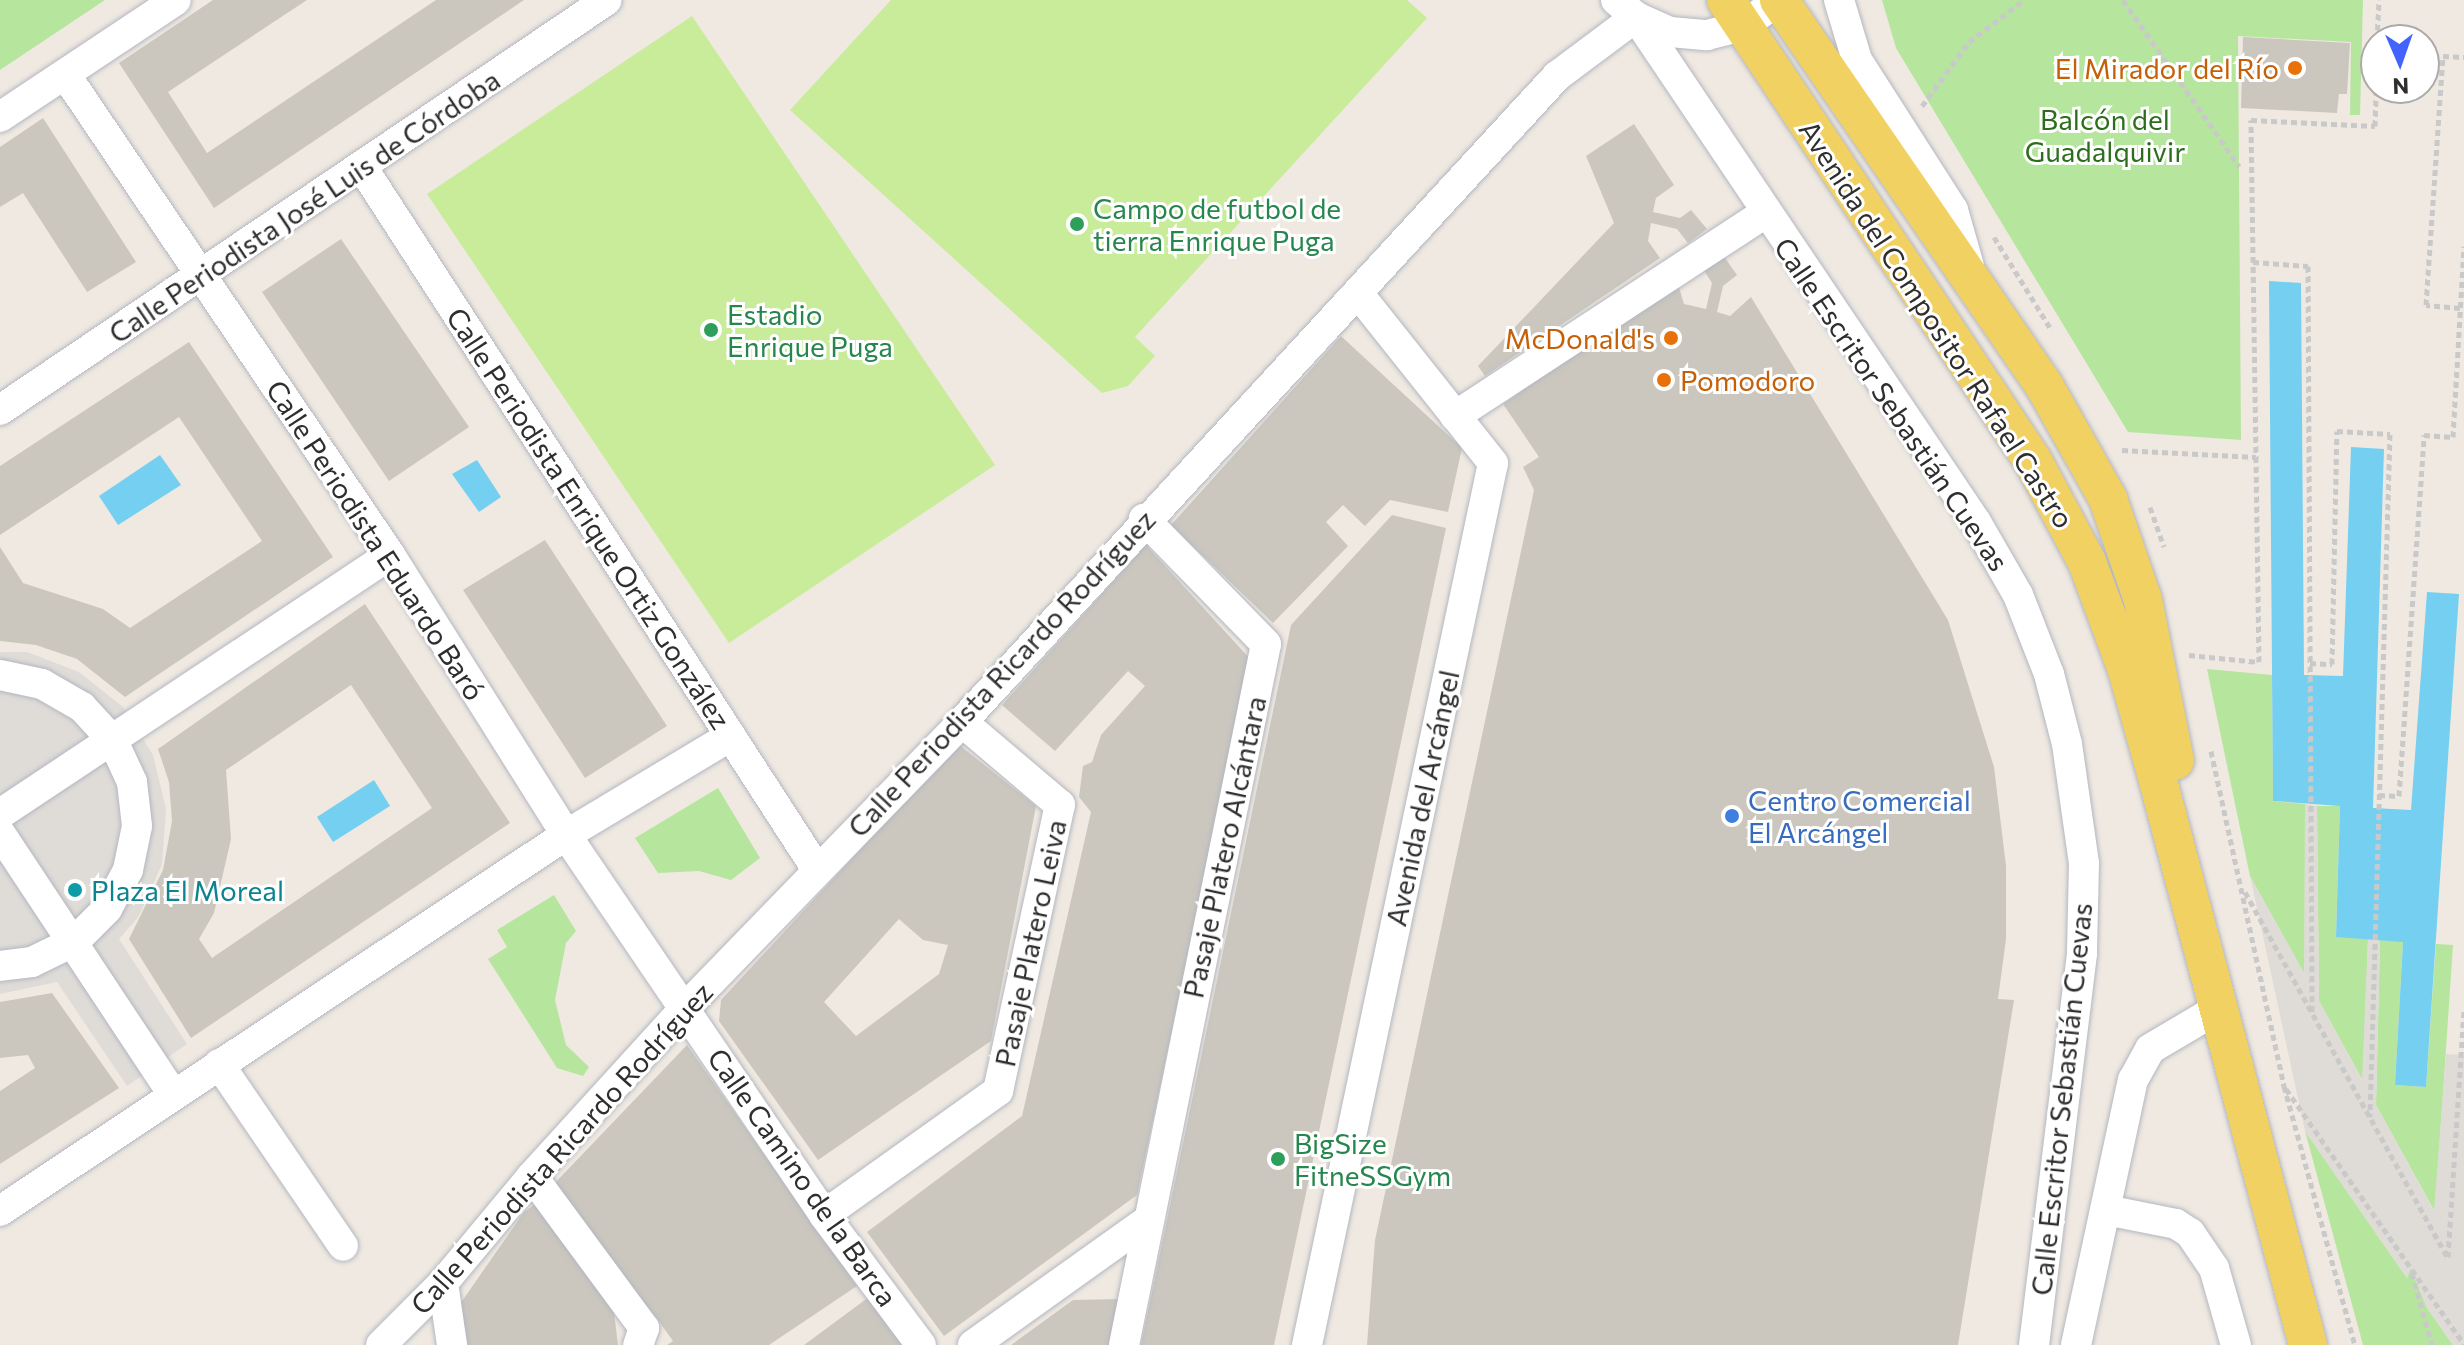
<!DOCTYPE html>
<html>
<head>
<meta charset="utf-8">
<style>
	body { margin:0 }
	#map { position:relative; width:2464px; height:1345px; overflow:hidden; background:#efe9e1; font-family:Commissioner,sans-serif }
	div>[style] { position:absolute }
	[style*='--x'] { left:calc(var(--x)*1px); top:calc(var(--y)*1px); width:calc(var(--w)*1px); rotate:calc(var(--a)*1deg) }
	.green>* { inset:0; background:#b6e59e }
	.pitch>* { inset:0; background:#c9ec9a }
	.plaza>* { inset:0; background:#dfdcd8 }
	.water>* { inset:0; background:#75cff0 }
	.building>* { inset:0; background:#cbc7bf }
	.path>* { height:5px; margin-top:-2.5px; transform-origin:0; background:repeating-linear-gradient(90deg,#c9c9c9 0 6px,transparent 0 10px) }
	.roads { filter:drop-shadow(0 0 2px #b4b7c1) drop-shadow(0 0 2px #b4b7c1) }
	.minor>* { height:30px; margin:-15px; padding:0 15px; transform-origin:15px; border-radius:15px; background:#fff }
	.major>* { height:38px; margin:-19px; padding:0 19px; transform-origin:19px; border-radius:19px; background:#f2d163 }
	.dots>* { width:22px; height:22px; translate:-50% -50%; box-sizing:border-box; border:4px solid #fff; border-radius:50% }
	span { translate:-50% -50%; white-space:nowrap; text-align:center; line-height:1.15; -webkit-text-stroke:6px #fff; paint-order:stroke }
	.food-label { font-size:28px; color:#c56008 }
	.right { translate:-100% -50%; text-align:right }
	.left { translate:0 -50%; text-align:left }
	.park-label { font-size:28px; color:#2c6e1b }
	.street-label { font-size:28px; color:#2e2e2e }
	.leisure-label { font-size:28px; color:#27864d }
	.shop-label { font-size:28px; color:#366cbe }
	.culture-label { font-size:28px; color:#0d838f }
	.north { position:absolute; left:2360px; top:24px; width:80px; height:80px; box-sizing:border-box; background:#fff; border:2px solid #ababab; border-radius:50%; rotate:178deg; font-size:22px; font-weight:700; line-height:32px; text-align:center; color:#2e2e2e }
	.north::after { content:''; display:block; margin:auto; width:28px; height:36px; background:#4264fb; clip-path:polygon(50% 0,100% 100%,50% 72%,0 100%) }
</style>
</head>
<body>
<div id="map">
	<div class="green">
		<i style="clip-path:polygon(0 0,105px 0,0 70px)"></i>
		<i style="clip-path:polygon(1882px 0,2363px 0,2360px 115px,2350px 115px,2351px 42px,2238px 36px,2241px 440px,2128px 432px,1896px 48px)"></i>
		<i style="clip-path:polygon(2207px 669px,2272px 675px,2273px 801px,2305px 804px,2305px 975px,2250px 876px)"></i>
		<i style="clip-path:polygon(718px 788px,760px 858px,731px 880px,699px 871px,658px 873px,635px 838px)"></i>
		<i style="clip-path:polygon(2317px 806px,2340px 806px,2336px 936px,2368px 939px,2363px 1081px,2319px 1001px)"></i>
		<i style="clip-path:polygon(554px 895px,576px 931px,566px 943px,555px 1000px,566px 1045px,589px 1067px,583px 1076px,557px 1068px,488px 959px,507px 947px,497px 930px)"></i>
		<i style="clip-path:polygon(2380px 940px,2403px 941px,2395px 1085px,2426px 1087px,2436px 944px,2453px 945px,2435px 1212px,2376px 1105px)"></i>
		<i style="clip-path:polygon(2305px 1131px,2407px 1278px,2410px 1266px,2427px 1308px,2453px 1345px,2363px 1345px)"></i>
	</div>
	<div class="pitch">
		<i style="clip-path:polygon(891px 0,1407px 0,1427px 18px,1135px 337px,1155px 356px,1128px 386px,1102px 393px,790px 110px)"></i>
		<i style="clip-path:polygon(692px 16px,995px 465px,729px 643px,427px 194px)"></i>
	</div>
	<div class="plaza">
		<i style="clip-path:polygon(0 652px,27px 652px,79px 672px,123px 707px,153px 755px,166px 809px,162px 864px,139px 916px,119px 939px,187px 1044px,127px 1086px,57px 982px,0 994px)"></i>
		<i style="clip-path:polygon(2305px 804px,2317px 806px,2319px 1001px,2362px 1080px,2368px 939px,2380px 940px,2376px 1105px,2434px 1211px,2446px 1054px,2464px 1055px,2464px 1345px,2453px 1345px,2427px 1308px,2411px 1268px,2407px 1278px,2305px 1131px,2250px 876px,2304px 973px)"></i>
	</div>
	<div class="water">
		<i style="clip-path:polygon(2269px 281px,2301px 283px,2304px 675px,2343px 676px,2351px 447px,2384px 449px,2373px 808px,2411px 810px,2427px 592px,2459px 594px,2426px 1087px,2395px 1085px,2403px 942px,2336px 937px,2340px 806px,2273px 801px)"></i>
		<i style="clip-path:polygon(160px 455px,181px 485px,118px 525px,99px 496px)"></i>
		<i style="clip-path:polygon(477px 460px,501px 497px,479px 512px,452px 474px)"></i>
		<i style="clip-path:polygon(374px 780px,390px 806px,333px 842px,317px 817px)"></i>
	</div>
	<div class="building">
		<i style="clip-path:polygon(213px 0,307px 0,168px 92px,207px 153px,436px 0,524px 0,214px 208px,119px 63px)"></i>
		<i style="clip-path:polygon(2243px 37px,2350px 43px,2347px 94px,2339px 94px,2337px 113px,2241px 108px)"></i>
		<i style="clip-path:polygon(43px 118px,136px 262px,87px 292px,23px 193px,0 207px,0 147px)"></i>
		<i style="clip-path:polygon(1634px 124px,1674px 185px,1656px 198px,1653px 212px,1680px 218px,1691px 210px,1707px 229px,1688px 243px,1677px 229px,1651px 223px,1648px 241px,1660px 258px,1485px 376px,1478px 366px,1614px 223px,1586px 156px)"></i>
		<i style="clip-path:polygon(341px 239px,469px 427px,389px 481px,262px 292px)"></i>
		<i style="clip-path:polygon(1723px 255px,1737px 275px,1723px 286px,1717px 312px,1730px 316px,1751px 297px,1948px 620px,1994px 767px,2006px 866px,2006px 939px,1998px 999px,2014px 1000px,1958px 1345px,1367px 1345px,1375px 1240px,1534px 490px,1523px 467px,1539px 457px,1503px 404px,1677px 281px,1684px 304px,1706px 309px,1712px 283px,1703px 269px)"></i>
		<i style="clip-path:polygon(1341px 336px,1462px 448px,1448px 512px,1390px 500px,1365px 526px,1343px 505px,1326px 522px,1348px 546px,1273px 623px,1171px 525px)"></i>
		<i style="clip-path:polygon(189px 342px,333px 557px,125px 697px,77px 659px,36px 645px,0 641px,0 547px,23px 583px,103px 609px,130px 628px,262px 541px,179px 417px,0 535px,0 466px)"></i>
		<i style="clip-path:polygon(1392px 515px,1446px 528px,1274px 1345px,1141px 1345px,1291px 625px)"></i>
		<i style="clip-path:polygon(545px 540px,667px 726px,585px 778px,463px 590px)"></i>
		<i style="clip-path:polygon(1146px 545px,1251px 660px,1137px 1195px,944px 1336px,867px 1232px,1022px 1116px,1091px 812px,1079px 797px,1083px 766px,1092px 762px,1101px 735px,1145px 686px,1128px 671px,1055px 751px,1002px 705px)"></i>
		<i style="clip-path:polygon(evenodd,365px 604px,510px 823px,191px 1038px,129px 939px,163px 870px,172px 821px,169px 782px,158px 749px,365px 604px,351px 685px,432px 808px,212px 958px,199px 939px,214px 913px,231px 839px,226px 770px,351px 685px)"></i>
		<i style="clip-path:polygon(evenodd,958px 744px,1036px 806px,991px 1041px,818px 1160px,719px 1021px,721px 1000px,958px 744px,899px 919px,923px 940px,948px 945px,939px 974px,856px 1036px,824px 1002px,899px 919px)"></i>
		<i style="clip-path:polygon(52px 993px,119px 1088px,0 1164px,0 1091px,35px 1068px,28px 1055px,0 1058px,0 1002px)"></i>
		<i style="clip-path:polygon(687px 1045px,857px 1286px,769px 1345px,667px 1345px,673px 1341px,658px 1320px,551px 1187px)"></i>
		<i style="clip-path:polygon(538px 1202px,613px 1304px,618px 1345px,468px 1345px,460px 1304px,524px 1212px)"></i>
		<i style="clip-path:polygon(869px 1297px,905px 1345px,804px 1345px)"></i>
		<i style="clip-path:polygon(1119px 1299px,1110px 1345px,1011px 1345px,1073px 1300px)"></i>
	</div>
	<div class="path">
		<i style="--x:2123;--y:0;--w:203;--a:55.1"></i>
		<i style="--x:2377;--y:40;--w:40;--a:-87.1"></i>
		<i style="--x:1922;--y:106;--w:79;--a:-53.7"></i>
		<i style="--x:1969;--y:42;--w:69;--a:-37.4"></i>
		<i style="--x:1994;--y:237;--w:110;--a:58.3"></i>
		<i style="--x:2253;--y:262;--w:55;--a:4.2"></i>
		<i style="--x:2308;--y:266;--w:747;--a:89.69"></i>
		<i style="--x:2460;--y:308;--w:34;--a:-175"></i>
		<i style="--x:2426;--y:305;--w:250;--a:-86.1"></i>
		<i style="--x:2443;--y:56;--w:21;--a:3"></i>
		<i style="--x:2122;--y:450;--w:134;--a:3"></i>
		<i style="--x:2150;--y:507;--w:42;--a:70.7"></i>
		<i style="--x:2189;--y:655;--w:70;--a:5.7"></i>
		<i style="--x:2259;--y:662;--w:542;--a:-90.85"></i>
		<i style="--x:2251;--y:120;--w:124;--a:2.8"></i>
		<i style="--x:2375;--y:126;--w:38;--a:-88"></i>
		<i style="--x:2310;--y:663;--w:22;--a:3"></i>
		<i style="--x:2332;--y:664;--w:233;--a:-88.8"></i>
		<i style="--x:2337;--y:431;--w:53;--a:3.2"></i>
		<i style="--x:2390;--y:434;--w:683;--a:91.68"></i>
		<i style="--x:2211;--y:751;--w:343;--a:77.7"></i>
		<i style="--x:2284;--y:1086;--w:269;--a:74.7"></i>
		<i style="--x:2379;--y:795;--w:20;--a:3"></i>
		<i style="--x:2399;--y:796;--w:362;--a:-86"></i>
		<i style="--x:2424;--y:435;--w:29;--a:4"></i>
		<i style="--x:2453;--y:437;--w:191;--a:-86.7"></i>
		<i style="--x:2245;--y:892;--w:419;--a:61"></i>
		<i style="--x:2286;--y:1089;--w:311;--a:55.1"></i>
		<i style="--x:2448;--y:1257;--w:248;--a:-86.3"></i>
		<i style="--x:2412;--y:1273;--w:75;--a:74.5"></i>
	</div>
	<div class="roads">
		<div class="minor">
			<i style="--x:1616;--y:0;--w:26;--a:40"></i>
			<i style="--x:1636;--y:17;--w:37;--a:24"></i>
			<i style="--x:1670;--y:32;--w:37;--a:5"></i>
			<i style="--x:1707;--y:35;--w:37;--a:-14"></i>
			<i style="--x:1743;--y:26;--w:44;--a:-35.8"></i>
			<i style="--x:1839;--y:0;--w:63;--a:73.3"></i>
			<i style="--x:1857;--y:60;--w:178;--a:57.4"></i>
			<i style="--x:1953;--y:210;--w:58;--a:74.1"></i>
			<i style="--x:1636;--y:17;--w:609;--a:56.05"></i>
			<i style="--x:1976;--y:522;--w:84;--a:60.1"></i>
			<i style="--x:2018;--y:595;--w:85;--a:68.6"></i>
			<i style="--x:2049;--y:674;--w:72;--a:75.6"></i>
			<i style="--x:2067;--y:744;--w:120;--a:81.9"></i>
			<i style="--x:2084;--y:863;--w:91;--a:91.3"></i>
			<i style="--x:2082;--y:954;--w:394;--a:97"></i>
			<i style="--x:65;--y:74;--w:581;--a:55.95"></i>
			<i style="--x:390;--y:555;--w:331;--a:57.8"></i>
			<i style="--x:566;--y:835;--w:459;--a:55.8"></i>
			<i style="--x:824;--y:1215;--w:162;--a:53.3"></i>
			<i style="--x:0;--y:117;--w:211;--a:-33.6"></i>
			<i style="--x:362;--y:167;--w:835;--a:57.07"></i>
			<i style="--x:0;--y:410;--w:732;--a:-34.04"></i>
			<i style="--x:1455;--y:416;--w:371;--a:-33.2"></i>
			<i style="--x:0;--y:675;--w:43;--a:12.1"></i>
			<i style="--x:42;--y:684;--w:46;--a:29.9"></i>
			<i style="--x:82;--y:707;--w:46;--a:47.6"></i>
			<i style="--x:113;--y:741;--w:45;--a:65.1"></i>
			<i style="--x:132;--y:782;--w:44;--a:83.5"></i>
			<i style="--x:137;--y:826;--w:45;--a:101.6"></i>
			<i style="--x:128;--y:870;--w:44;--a:118.3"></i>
			<i style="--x:107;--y:909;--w:45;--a:135"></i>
			<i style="--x:75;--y:941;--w:48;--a:154"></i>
			<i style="--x:32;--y:962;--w:32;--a:173"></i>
			<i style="--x:0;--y:814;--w:468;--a:-33.6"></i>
			<i style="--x:0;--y:833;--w:313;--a:56.5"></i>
			<i style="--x:219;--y:1064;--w:220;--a:55.7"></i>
			<i style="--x:532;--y:1176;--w:189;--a:53.6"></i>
			<i style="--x:644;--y:1328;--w:18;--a:109"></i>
			<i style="--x:2106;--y:1210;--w:71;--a:11.3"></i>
			<i style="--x:2176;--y:1224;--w:17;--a:33"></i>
			<i style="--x:2190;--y:1233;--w:42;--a:55.6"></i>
			<i style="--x:2214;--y:1268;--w:80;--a:74.1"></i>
			<i style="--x:0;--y:1211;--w:680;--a:-33.6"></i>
			<i style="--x:566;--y:835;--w:192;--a:-31"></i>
			<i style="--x:824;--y:1215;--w:214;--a:-35.5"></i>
			<i style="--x:998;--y:1091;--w:293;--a:-77.8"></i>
			<i style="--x:1060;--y:805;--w:128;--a:-139.7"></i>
			<i style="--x:443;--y:1283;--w:63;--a:81.7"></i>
			<i style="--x:381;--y:1345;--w:88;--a:-45"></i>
			<i style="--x:443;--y:1283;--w:139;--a:-50.2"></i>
			<i style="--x:532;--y:1176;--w:229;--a:-47.7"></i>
			<i style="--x:686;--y:1007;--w:397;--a:-45.9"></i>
			<i style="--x:962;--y:722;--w:878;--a:-47.35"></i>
			<i style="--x:1557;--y:76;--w:99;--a:-36.8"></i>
			<i style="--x:973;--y:1345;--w:215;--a:-35.5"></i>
			<i style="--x:1124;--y:1345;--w:715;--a:-78.55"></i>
			<i style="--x:1266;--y:644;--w:175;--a:-134.3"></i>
			<i style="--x:1307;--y:1345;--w:901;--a:-78.09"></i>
			<i style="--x:1493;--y:463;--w:217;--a:-128.5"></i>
			<i style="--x:2076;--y:1345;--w:271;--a:-77.9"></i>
			<i style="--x:2133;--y:1080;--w:35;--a:-61"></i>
			<i style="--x:2150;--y:1049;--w:82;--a:-30.6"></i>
		</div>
		<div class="major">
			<i style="--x:1726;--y:0;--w:554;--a:56.34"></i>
			<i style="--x:2033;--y:461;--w:115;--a:61.9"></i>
			<i style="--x:2087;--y:562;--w:115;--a:69.7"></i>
			<i style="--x:2127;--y:670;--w:107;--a:74.3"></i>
			<i style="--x:2156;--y:773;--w:592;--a:75.12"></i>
			<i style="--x:1779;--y:0;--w:470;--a:55.5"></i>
			<i style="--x:2045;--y:387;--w:129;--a:60.6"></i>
			<i style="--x:2108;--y:499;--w:107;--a:70.9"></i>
			<i style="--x:2143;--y:600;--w:164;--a:78.8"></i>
		</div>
	</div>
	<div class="dots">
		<i style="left:2295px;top:68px;background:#e8710a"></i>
		<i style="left:1077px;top:224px;background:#2e9e5b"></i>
		<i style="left:711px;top:330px;background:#2e9e5b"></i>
		<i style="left:1671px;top:338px;background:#e8710a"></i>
		<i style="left:1664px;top:380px;background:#e8710a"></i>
		<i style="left:1732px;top:816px;background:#3f7fe0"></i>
		<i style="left:75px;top:890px;background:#0f9aa8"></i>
		<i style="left:1278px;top:1159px;background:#2e9e5b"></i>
	</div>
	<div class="food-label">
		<span class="right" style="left:2279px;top:68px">El Mirador del Río</span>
		<span class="right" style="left:1655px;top:338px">McDonald's</span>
		<span class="left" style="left:1680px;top:380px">Pomodoro</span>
	</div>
	<div class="park-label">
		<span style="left:2105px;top:135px">Balcón del<br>Guadalquivir</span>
	</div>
	<div class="street-label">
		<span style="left:304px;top:206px;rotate:-34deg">Calle Periodista José Luis de Córdoba</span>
		<span style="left:1937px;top:324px;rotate:57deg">Avenida del Compositor Rafael Castro</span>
		<span style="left:1892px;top:404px;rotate:56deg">Calle Escritor Sebastián Cuevas</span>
		<span style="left:589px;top:518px;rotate:57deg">Calle Periodista Enrique Ortiz González</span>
		<span style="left:376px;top:540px;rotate:57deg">Calle Periodista Eduardo Baró</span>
		<span style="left:1001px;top:673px;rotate:-47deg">Calle Periodista Ricardo Rodríguez</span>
		<span style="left:1422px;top:798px;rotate:-78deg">Avenida del Arcángel</span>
		<span style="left:1224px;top:847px;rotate:-78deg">Pasaje Platero Alcántara</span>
		<span style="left:1030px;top:943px;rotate:-78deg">Pasaje Platero Leiva</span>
		<span style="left:2061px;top:1099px;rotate:-84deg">Calle Escritor Sebastián Cuevas</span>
		<span style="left:561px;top:1148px;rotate:-48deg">Calle Periodista Ricardo Rodríguez</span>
		<span style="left:803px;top:1177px;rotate:55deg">Calle Camino de la Barca</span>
	</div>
	<div class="leisure-label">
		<span class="left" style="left:1093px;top:224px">Campo de futbol de<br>tierra Enrique Puga</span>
		<span class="left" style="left:727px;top:330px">Estadio<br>Enrique Puga</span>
		<span class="left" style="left:1294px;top:1159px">BigSize<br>FitneSSGym</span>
	</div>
	<div class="shop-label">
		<span class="left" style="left:1748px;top:816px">Centro Comercial<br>El Arcángel</span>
	</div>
	<div class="culture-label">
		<span class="left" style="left:91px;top:890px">Plaza El Moreal</span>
	</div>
	<div class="north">N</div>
</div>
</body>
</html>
